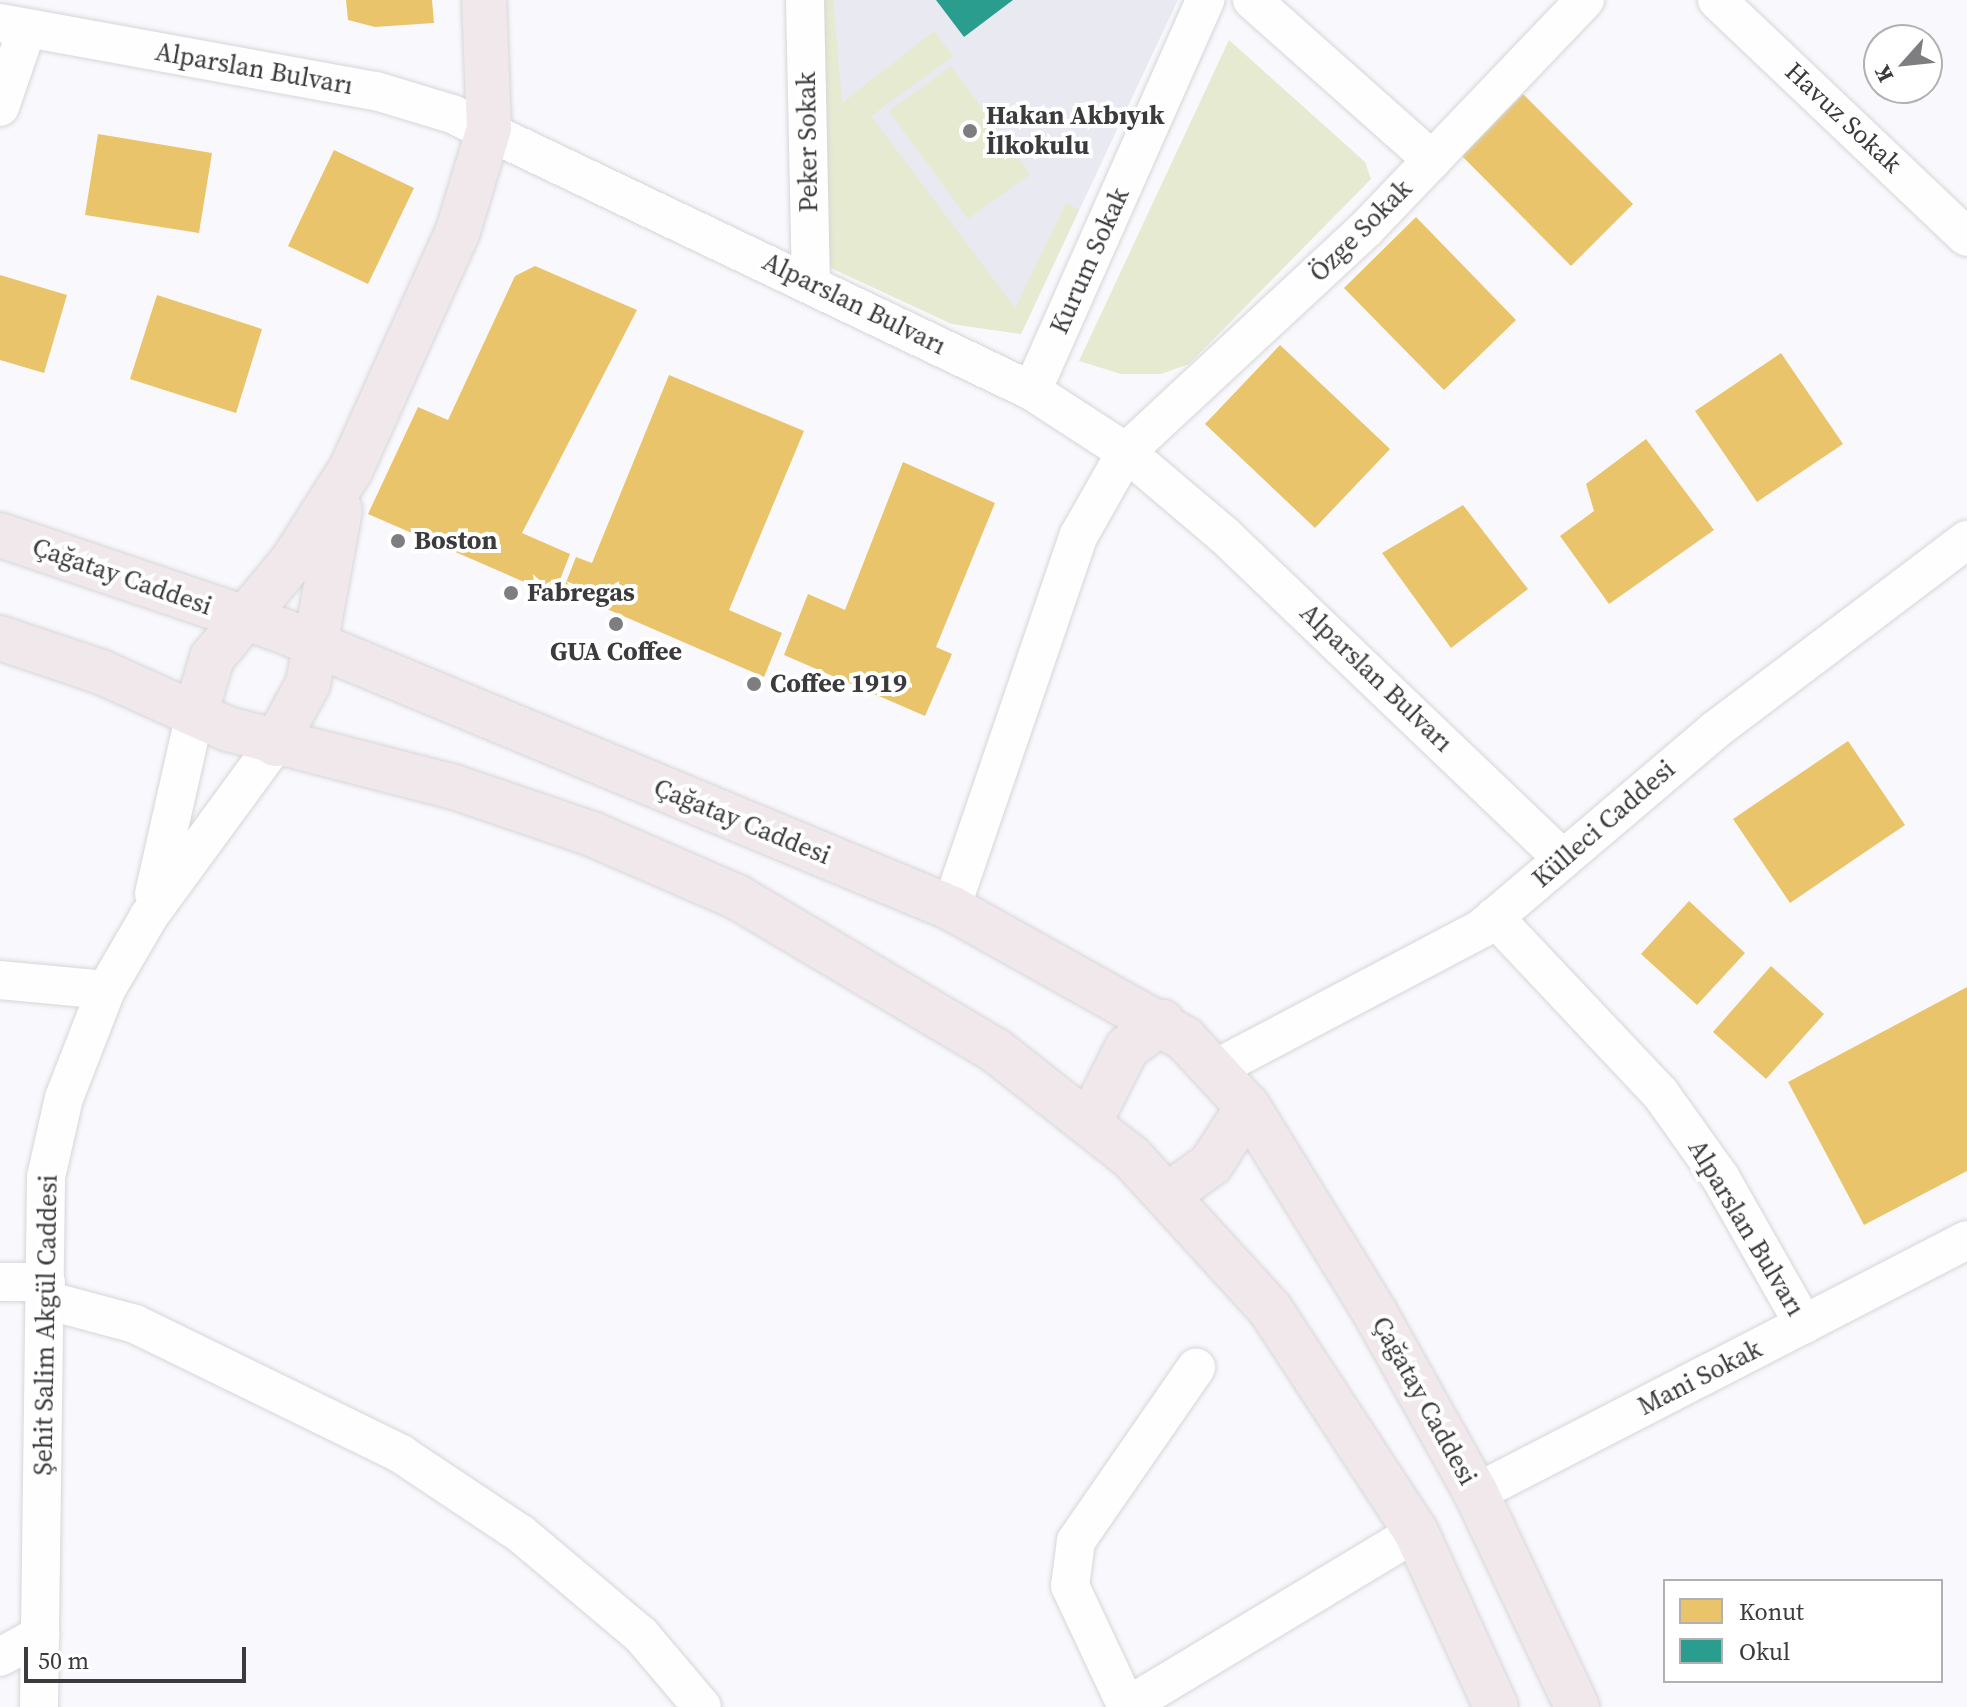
<!DOCTYPE html>
<html>
<head>
<meta charset="utf-8">
<style>
	body { margin:0 }
	#map { position:relative; width:1967px; height:1707px; overflow:hidden; background:#f9f9fd; font-family:"Source Serif 4",serif }
	div>[style] { position:absolute }
	[style*='--x'] { left:calc(var(--x)*1px); top:calc(var(--y)*1px); width:calc(var(--w)*1px); rotate:calc(var(--a)*1deg) }
	.built>* { inset:0; background:#e9e9f1 }
	.green>* { inset:0; background:#e6ead0 }
	.homes>* { inset:0; background:#e9c46a }
	.schools>* { inset:0; background:#2a9d8f }
	.roads { filter:drop-shadow(0 0 2px #d6d6d8) drop-shadow(0 0 2px #d6d6d8) }
	.minor>* { height:38px; margin:-19px; padding:0 19px; transform-origin:19px; border-radius:19px; background:#fefeff }
	.major>* { height:44px; margin:-22px; padding:0 22px; transform-origin:22px; border-radius:22px; background:#f1e8eb }
	.dots>* { width:22px; height:22px; translate:-50% -50%; box-sizing:border-box; border:4px solid #fff; border-radius:50% }
	span { translate:-50% -50%; white-space:nowrap; text-align:center; line-height:1.15; -webkit-text-stroke:8px #fff; paint-order:stroke }
	.street-label { font-size:26px; color:#3b3b3d }
	.poi-label { font-size:26px; color:#3b3b3d; font-weight:700 }
	.left { translate:0 -50%; text-align:left }
	.legend { position:absolute; left:1663px; top:1579px; width:280px; height:104px; box-sizing:border-box; background:#fff; border:2px solid #b1b1b1; margin:0; padding:10px 14px; list-style:none; font-size:24px; color:#3b3b3d }
	.legend li { display:flex; align-items:center; gap:16px; height:40px }
	.legend b { width:40px; border:2px solid #b1b1b1 }
	.north { position:absolute; left:1863px; top:24px; width:80px; height:80px; box-sizing:border-box; background:#fff; border:2px solid #b1b1b1; border-radius:50%; rotate:243deg; font-size:22px; font-weight:700; line-height:32px; text-align:center; color:#3b3b3d }
	.north::after { content:''; display:block; margin:auto; width:28px; height:36px; background:#7e7e80; clip-path:polygon(50% 0,100% 100%,50% 72%,0 100%) }
	.scale { position:absolute; left:24px; top:1647px; width:222px; height:36px; box-sizing:border-box; border:4px solid #3b3b3d; border-top:0; padding-left:10px; font-size:24px; line-height:28px; white-space:nowrap; color:#3b3b3d; -webkit-text-stroke:6px #fff; paint-order:stroke }
</style>
</head>
<body>
<div id="map">
	<div class="built">
		<i style="clip-path:polygon(819px 0,1178px 0,1021px 334px,952px 324px,827px 266px)"></i>
	</div>
	<div class="green">
		<i style="clip-path:polygon(819px 0,833px 0,842px 103px,934px 31px,953px 56px,871px 116px,1015px 308px,1066px 203px,1079px 210px,1021px 334px,952px 324px,827px 266px)"></i>
		<i style="clip-path:polygon(1229px 40px,1365px 162px,1371px 179px,1189px 364px,1161px 374px,1121px 374px,1079px 361px)"></i>
		<i style="clip-path:polygon(951px 66px,1030px 174px,968px 219px,889px 111px)"></i>
	</div>
	<div class="homes">
		<i style="clip-path:polygon(346px 0,432px 0,434px 23px,375px 27px,348px 20px)"></i>
		<i style="clip-path:polygon(1523px 94px,1633px 204px,1571px 266px,1462px 156px)"></i>
		<i style="clip-path:polygon(98px 134px,212px 153px,199px 233px,85px 215px)"></i>
		<i style="clip-path:polygon(334px 150px,414px 188px,368px 284px,288px 246px)"></i>
		<i style="clip-path:polygon(1416px 217px,1516px 320px,1444px 390px,1344px 288px)"></i>
		<i style="clip-path:polygon(535px 266px,637px 310px,522px 533px,570px 554px,554px 595px,368px 514px,418px 407px,448px 420px,515px 276px)"></i>
		<i style="clip-path:polygon(0 275px,67px 295px,44px 373px,0 360px)"></i>
		<i style="clip-path:polygon(157px 295px,262px 329px,236px 413px,130px 379px)"></i>
		<i style="clip-path:polygon(1280px 345px,1390px 449px,1315px 528px,1205px 424px)"></i>
		<i style="clip-path:polygon(1781px 353px,1843px 444px,1757px 502px,1695px 411px)"></i>
		<i style="clip-path:polygon(669px 375px,804px 431px,729px 610px,782px 633px,764px 677px,563px 590px,576px 557px,592px 563px)"></i>
		<i style="clip-path:polygon(1646px 439px,1714px 530px,1609px 604px,1560px 536px,1594px 511px,1586px 484px)"></i>
		<i style="clip-path:polygon(903px 462px,995px 503px,936px 647px,952px 654px,925px 716px,784px 655px,808px 594px,845px 610px)"></i>
		<i style="clip-path:polygon(1463px 505px,1528px 589px,1451px 648px,1382px 553px)"></i>
		<i style="clip-path:polygon(1848px 741px,1905px 825px,1790px 903px,1733px 819px)"></i>
		<i style="clip-path:polygon(1689px 901px,1745px 953px,1697px 1005px,1641px 954px)"></i>
		<i style="clip-path:polygon(1771px 966px,1824px 1014px,1766px 1079px,1713px 1032px)"></i>
		<i style="clip-path:polygon(1967px 987px,1967px 1171px,1864px 1225px,1788px 1082px)"></i>
	</div>
	<div class="schools">
		<i style="clip-path:polygon(936px 0,1013px 0,964px 37px)"></i>
	</div>
	<div class="roads">
		<div class="minor">
			<i style="--x:805;--y:0;--w:283;--a:88.8"></i>
			<i style="--x:1252;--y:0;--w:241;--a:41.6"></i>
			<i style="--x:1717;--y:0;--w:344;--a:43.5"></i>
			<i style="--x:0;--y:23;--w:382;--a:10.3"></i>
			<i style="--x:376;--y:91;--w:79;--a:16.8"></i>
			<i style="--x:452;--y:114;--w:643;--a:25.53"></i>
			<i style="--x:1032;--y:391;--w:112;--a:33"></i>
			<i style="--x:1126;--y:452;--w:128;--a:40.3"></i>
			<i style="--x:1224;--y:535;--w:468;--a:43.7"></i>
			<i style="--x:0;--y:107;--w:83;--a:-71.1"></i>
			<i style="--x:1032;--y:391;--w:428;--a:-66.1"></i>
			<i style="--x:154;--y:894;--w:185;--a:-77.2"></i>
			<i style="--x:951;--y:908;--w:394;--a:-71.1"></i>
			<i style="--x:1079;--y:535;--w:95;--a:-60.5"></i>
			<i style="--x:1126;--y:452;--w:328;--a:-42.9"></i>
			<i style="--x:1366;--y:229;--w:317;--a:-46.3"></i>
			<i style="--x:1494;--y:917;--w:242;--a:46.7"></i>
			<i style="--x:1660;--y:1093;--w:103;--a:54.5"></i>
			<i style="--x:1720;--y:1177;--w:170;--a:60.4"></i>
			<i style="--x:0;--y:980;--w:106;--a:5.4"></i>
			<i style="--x:1217;--y:1068;--w:300;--a:-27.8"></i>
			<i style="--x:1482;--y:928;--w:304;--a:-40.3"></i>
			<i style="--x:1714;--y:731;--w:317;--a:-37.1"></i>
			<i style="--x:0;--y:1282;--w:46;--a:0"></i>
			<i style="--x:46;--y:1300;--w:92;--a:15.1"></i>
			<i style="--x:135;--y:1324;--w:296;--a:26"></i>
			<i style="--x:401;--y:1454;--w:144;--a:33.7"></i>
			<i style="--x:521;--y:1534;--w:157;--a:40.1"></i>
			<i style="--x:641;--y:1635;--w:94;--a:49.7"></i>
			<i style="--x:1476;--y:1493;--w:552;--a:-27.26"></i>
			<i style="--x:0;--y:1657;--w:46;--a:-28.8"></i>
			<i style="--x:39;--y:1707;--w:530;--a:-89.24"></i>
			<i style="--x:46;--y:1177;--w:81;--a:-77.2"></i>
			<i style="--x:64;--y:1098;--w:116;--a:-68.7"></i>
			<i style="--x:106;--y:990;--w:86;--a:-59.8"></i>
			<i style="--x:149;--y:916;--w:213;--a:-53.8"></i>
			<i style="--x:1126;--y:1707;--w:339;--a:-31.1"></i>
			<i style="--x:1127;--y:1707;--w:134;--a:-115.2"></i>
			<i style="--x:1070;--y:1586;--w:45;--a:-82.4"></i>
			<i style="--x:1076;--y:1541;--w:211;--a:-55.3"></i>
		</div>
		<div class="major">
			<i style="--x:0;--y:535;--w:297;--a:18.7"></i>
			<i style="--x:281;--y:630;--w:725;--a:22.53"></i>
			<i style="--x:951;--y:908;--w:268;--a:29.2"></i>
			<i style="--x:1185;--y:1039;--w:93;--a:47.2"></i>
			<i style="--x:1248;--y:1107;--w:242;--a:58.3"></i>
			<i style="--x:1375;--y:1313;--w:206;--a:60.7"></i>
			<i style="--x:1476;--y:1493;--w:237;--a:64.7"></i>
			<i style="--x:0;--y:638;--w:107;--a:18.6"></i>
			<i style="--x:101;--y:672;--w:139;--a:24.2"></i>
			<i style="--x:228;--y:729;--w:233;--a:14.4"></i>
			<i style="--x:454;--y:787;--w:146;--a:18.8"></i>
			<i style="--x:592;--y:834;--w:158;--a:23.5"></i>
			<i style="--x:737;--y:897;--w:300;--a:30.7"></i>
			<i style="--x:995;--y:1050;--w:174;--a:38.2"></i>
			<i style="--x:1132;--y:1158;--w:205;--a:47.6"></i>
			<i style="--x:1270;--y:1309;--w:267;--a:56.8"></i>
			<i style="--x:1416;--y:1532;--w:192;--a:65.4"></i>
			<i style="--x:195;--y:714;--w:59;--a:-73.1"></i>
			<i style="--x:212;--y:658;--w:127;--a:-50.4"></i>
			<i style="--x:293;--y:560;--w:108;--a:-57.5"></i>
			<i style="--x:351;--y:469;--w:261;--a:-65.8"></i>
			<i style="--x:458;--y:231;--w:108;--a:-73.2"></i>
			<i style="--x:489;--y:128;--w:128;--a:-92.2"></i>
			<i style="--x:275;--y:744;--w:68;--a:-61.2"></i>
			<i style="--x:308;--y:684;--w:177;--a:-79.6"></i>
			<i style="--x:1090;--y:1121;--w:82;--a:-63.1"></i>
			<i style="--x:1127;--y:1048;--w:44;--a:-36.6"></i>
			<i style="--x:1168;--y:1195;--w:53;--a:-35.8"></i>
			<i style="--x:1211;--y:1164;--w:68;--a:-57"></i>
		</div>
	</div>
	<div class="dots">
		<i style="left:970px;top:131px;background:#7e7e80"></i>
		<i style="left:398px;top:541px;background:#7e7e80"></i>
		<i style="left:511px;top:593px;background:#7e7e80"></i>
		<i style="left:616px;top:624px;background:#7e7e80"></i>
		<i style="left:754px;top:684px;background:#7e7e80"></i>
	</div>
	<div class="street-label">
		<span style="left:254px;top:69px;rotate:10deg">Alparslan Bulvarı</span>
		<span style="left:1843px;top:118px;rotate:43deg">Havuz Sokak</span>
		<span style="left:808px;top:142px;rotate:-91deg">Peker Sokak</span>
		<span style="left:1361px;top:231px;rotate:-45deg">Özge Sokak</span>
		<span style="left:1090px;top:261px;rotate:-66deg">Kurum Sokak</span>
		<span style="left:854px;top:304px;rotate:26deg">Alparslan Bulvarı</span>
		<span style="left:122px;top:577px;rotate:19deg">Çağatay Caddesi</span>
		<span style="left:1376px;top:678px;rotate:44deg">Alparslan Bulvarı</span>
		<span style="left:742px;top:822px;rotate:22deg">Çağatay Caddesi</span>
		<span style="left:1604px;top:824px;rotate:-41deg">Külleci Caddesi</span>
		<span style="left:1746px;top:1228px;rotate:59deg">Alparslan Bulvarı</span>
		<span style="left:46px;top:1325px;rotate:-89deg">Şehit Salim Akgül Caddesi</span>
		<span style="left:1700px;top:1378px;rotate:-27deg">Mani Sokak</span>
		<span style="left:1424px;top:1401px;rotate:61deg">Çağatay Caddesi</span>
	</div>
	<div class="poi-label">
		<span class="left" style="left:986px;top:131px">Hakan Akbıyık<br>İlkokulu</span>
		<span class="left" style="left:414px;top:541px">Boston</span>
		<span class="left" style="left:527px;top:593px">Fabregas</span>
		<span style="left:616px;top:652px">GUA Coffee</span>
		<span class="left" style="left:770px;top:684px">Coffee 1919</span>
	</div>
	<ul class="legend">
	<li><b style="height:22px;background:#e9c46a"></b>Konut</li>
	<li><b style="height:22px;background:#2a9d8f"></b>Okul</li>
	</ul>
	<div class="north">K</div>
	<div class="scale">50 m</div>
</div>
</body>
</html>
